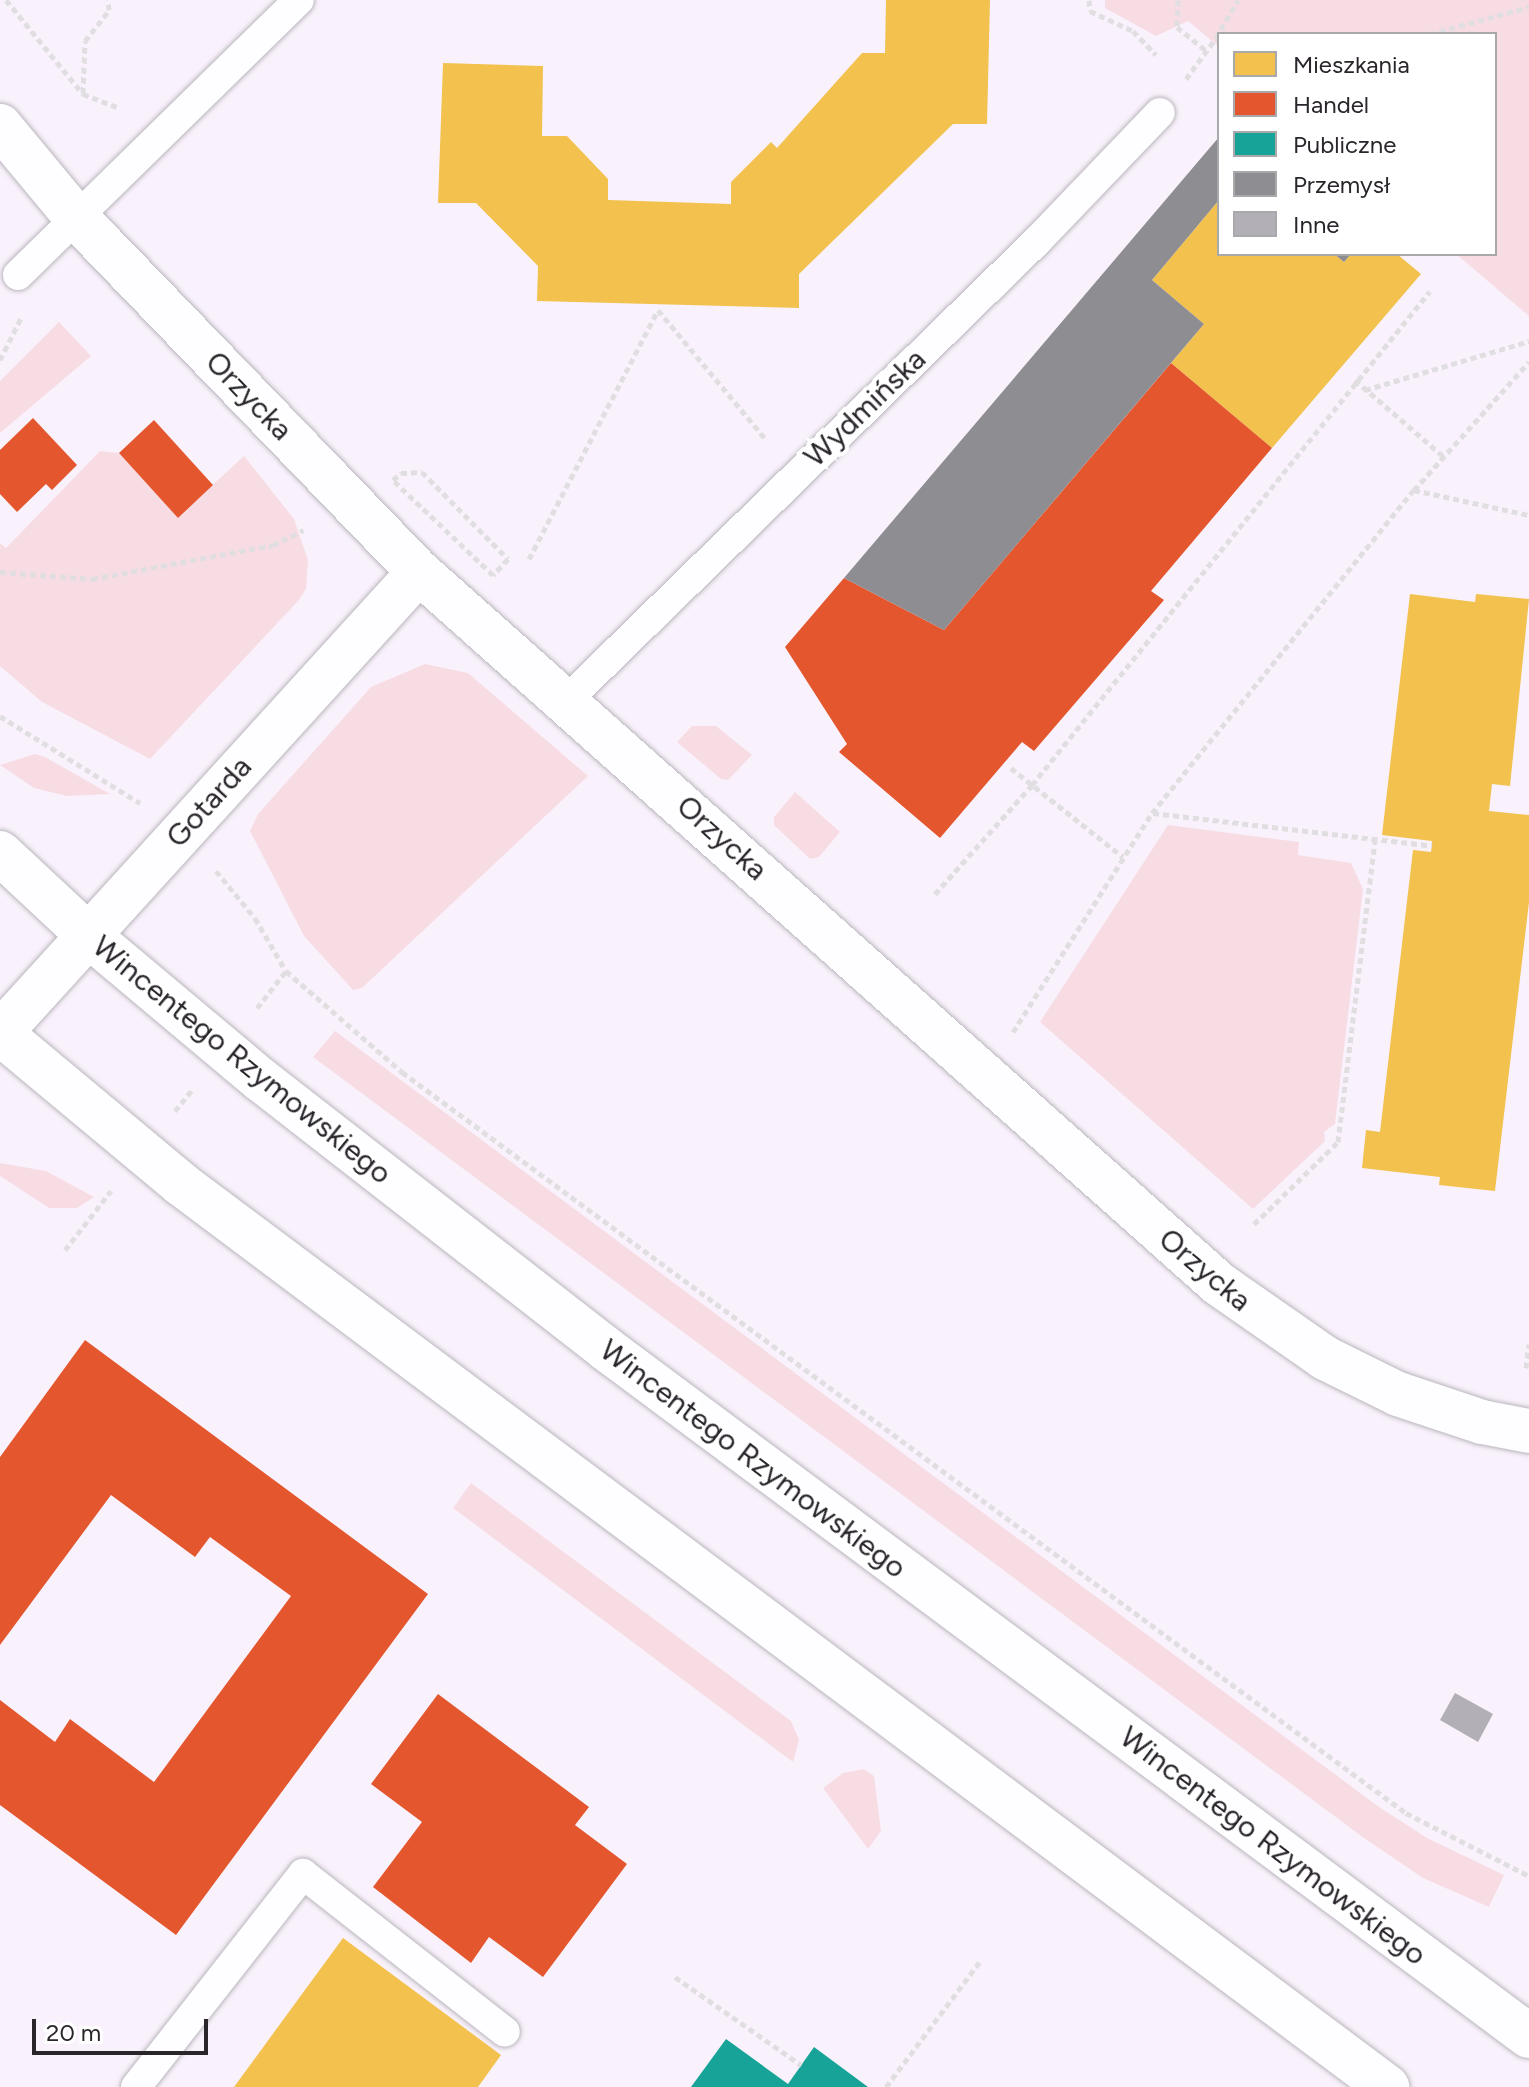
<!DOCTYPE html>
<html>
<head>
<meta charset="utf-8">
<style>
	body { margin:0 }
	#map { position:relative; width:1529px; height:2087px; overflow:hidden; background:#f9f2fc; font-family:Figtree,sans-serif }
	div>[style] { position:absolute }
	[style*='--x'] { left:calc(var(--x)*1px); top:calc(var(--y)*1px); width:calc(var(--w)*1px); rotate:calc(var(--a)*1deg) }
	.green>* { inset:0; background:#f8dce4 }
	.homes>* { inset:0; background:#f2c14e }
	.shops>* { inset:0; background:#e4572e }
	.public>* { inset:0; background:#17a398 }
	.industry>* { inset:0; background:#8d8d92 }
	.building>* { inset:0; background:#b3afb6 }
	.path>* { height:5px; margin-top:-2.5px; transform-origin:0; background:repeating-linear-gradient(90deg,#e0dee0 0 6px,transparent 0 10px) }
	.roads { filter:drop-shadow(0 0 2px #bab6bc) drop-shadow(0 0 2px #bab6bc) }
	.service>* { height:30px; margin:-15px; padding:0 15px; transform-origin:15px; border-radius:15px; background:#fefdff }
	.minor>* { height:44px; margin:-22px; padding:0 22px; transform-origin:22px; border-radius:22px; background:#fefdff }
	.primary>* { height:44px; margin:-22px; padding:0 22px; transform-origin:22px; border-radius:22px; background:#fefdff }
	span { translate:-50% -50%; white-space:nowrap; text-align:center; line-height:1.15; -webkit-text-stroke:8px #fff; paint-order:stroke }
	.street-label { font-size:30px; color:#29252b }
	.legend { position:absolute; left:1217px; top:32px; width:280px; height:224px; box-sizing:border-box; background:#fff; border:2px solid #a9a8aa; margin:0; padding:10px 14px; list-style:none; font-size:24px; color:#29252b }
	.legend li { display:flex; align-items:center; gap:16px; height:40px }
	.legend b { width:40px; border:2px solid #a9a8aa }
	.scale { position:absolute; left:32px; top:2019px; width:176px; height:36px; box-sizing:border-box; border:4px solid #29252b; border-top:0; padding-left:10px; font-size:24px; line-height:28px; white-space:nowrap; color:#29252b; -webkit-text-stroke:6px #fff; paint-order:stroke }
</style>
</head>
<body>
<div id="map">
	<div class="green">
		<i style="clip-path:polygon(1105px 0,1529px 0,1529px 316px,1456px 254px,1495px 254px,1495px 34px,1219px 34px,1219px 47px,1188px 21px,1156px 36px,1105px 8px)"></i>
		<i style="clip-path:polygon(59px 322px,91px 356px,0 433px,0 381px)"></i>
		<i style="clip-path:polygon(100px 451px,119px 453px,178px 517px,244px 456px,294px 519px,308px 560px,306px 589px,299px 600px,150px 759px,42px 702px,0 666px,0 543px,6px 548px)"></i>
		<i style="clip-path:polygon(425px 664px,468px 673px,588px 776px,362px 988px,353px 990px,304px 936px,250px 831px,258px 814px,371px 687px)"></i>
		<i style="clip-path:polygon(692px 726px,716px 726px,752px 755px,728px 780px,721px 779px,677px 742px)"></i>
		<i style="clip-path:polygon(35px 754px,45px 757px,110px 794px,67px 796px,34px 788px,0 765px)"></i>
		<i style="clip-path:polygon(795px 792px,840px 832px,819px 857px,810px 859px,774px 825px,774px 817px)"></i>
		<i style="clip-path:polygon(1168px 825px,1299px 842px,1298px 855px,1351px 863px,1363px 889px,1335px 1124px,1324px 1132px,1325px 1141px,1253px 1209px,1040px 1022px)"></i>
		<i style="clip-path:polygon(335px 1031px,1379px 1807px,1427px 1838px,1504px 1875px,1489px 1907px,1423px 1878px,1364px 1838px,313px 1057px)"></i>
		<i style="clip-path:polygon(0 1163px,46px 1171px,94px 1197px,77px 1208px,49px 1208px,0 1176px)"></i>
		<i style="clip-path:polygon(471px 1483px,791px 1721px,799px 1740px,793px 1762px,453px 1508px)"></i>
		<i style="clip-path:polygon(864px 1769px,874px 1776px,881px 1831px,868px 1849px,823px 1788px,843px 1773px)"></i>
	</div>
	<div class="homes">
		<i style="clip-path:polygon(886px 0,990px 0,987px 124px,953px 124px,799px 274px,799px 308px,537px 301px,538px 266px,476px 203px,438px 203px,443px 63px,543px 66px,542px 136px,567px 136px,608px 179px,608px 200px,731px 204px,731px 182px,771px 142px,777px 148px,862px 53px,885px 53px)"></i>
		<i style="clip-path:polygon(1219px 200px,1219px 254px,1334px 254px,1344px 262px,1351px 254px,1397px 254px,1421px 274px,1272px 448px,1171px 363px,1204px 324px,1152px 280px)"></i>
		<i style="clip-path:polygon(1410px 594px,1475px 602px,1476px 594px,1529px 599px,1510px 786px,1492px 784px,1489px 811px,1529px 815px,1529px 902px,1495px 1191px,1439px 1185px,1440px 1177px,1362px 1168px,1366px 1130px,1380px 1132px,1413px 850px,1431px 852px,1432px 841px,1382px 835px)"></i>
		<i style="clip-path:polygon(343px 1938px,501px 2055px,478px 2087px,234px 2087px)"></i>
	</div>
	<div class="shops">
		<i style="clip-path:polygon(1171px 363px,1272px 448px,1151px 591px,1164px 600px,1034px 751px,1022px 742px,940px 838px,839px 752px,847px 744px,785px 647px,844px 578px,944px 630px)"></i>
		<i style="clip-path:polygon(33px 418px,77px 465px,52px 490px,46px 484px,17px 512px,0 494px,0 450px)"></i>
		<i style="clip-path:polygon(154px 420px,213px 485px,178px 518px,119px 453px)"></i>
		<i style="clip-path:polygon(85px 1340px,428px 1594px,176px 1935px,0 1805px,0 1700px,55px 1742px,70px 1719px,154px 1782px,291px 1596px,210px 1537px,195px 1557px,111px 1495px,0 1645px,0 1457px)"></i>
		<i style="clip-path:polygon(438px 1694px,589px 1807px,575px 1825px,627px 1864px,543px 1977px,489px 1937px,471px 1963px,373px 1887px,422px 1822px,371px 1784px)"></i>
	</div>
	<div class="public">
		<i style="clip-path:polygon(726px 2039px,788px 2084px,814px 2047px,868px 2087px,691px 2087px)"></i>
	</div>
	<div class="industry">
		<i style="clip-path:polygon(1219px 137px,1219px 200px,1152px 280px,1204px 324px,944px 630px,844px 578px)"></i>
		<i style="clip-path:polygon(1334px 254px,1351px 254px,1344px 262px)"></i>
	</div>
	<div class="building">
		<i style="clip-path:polygon(1455px 1693px,1493px 1714px,1478px 1742px,1440px 1720px)"></i>
	</div>
	<div class="path">
		<i style="--x:6;--y:0;--w:122;--a:50.7"></i>
		<i style="--x:83;--y:94;--w:40;--a:21"></i>
		<i style="--x:1089;--y:0;--w:11;--a:85"></i>
		<i style="--x:1090;--y:11;--w:47;--a:24.9"></i>
		<i style="--x:1133;--y:31;--w:33;--a:46"></i>
		<i style="--x:1178;--y:0;--w:27;--a:92"></i>
		<i style="--x:1177;--y:27;--w:38;--a:39"></i>
		<i style="--x:1430;--y:34;--w:103;--a:-15.3"></i>
		<i style="--x:1216;--y:38;--w:44;--a:-59.9"></i>
		<i style="--x:1186;--y:79;--w:51;--a:-53.8"></i>
		<i style="--x:1216;--y:38;--w:4;--a:45"></i>
		<i style="--x:83;--y:93;--w:52;--a:-87.8"></i>
		<i style="--x:85;--y:41;--w:39;--a:-52"></i>
		<i style="--x:109;--y:10;--w:10;--a:-96"></i>
		<i style="--x:0;--y:360;--w:47;--a:-63.4"></i>
		<i style="--x:1355;--y:380;--w:116;--a:40.8"></i>
		<i style="--x:1365;--y:390;--w:171;--a:-16.6"></i>
		<i style="--x:422;--y:472;--w:122;--a:45.3"></i>
		<i style="--x:508;--y:559;--w:22;--a:133"></i>
		<i style="--x:493;--y:575;--w:138;--a:-136.5"></i>
		<i style="--x:393;--y:480;--w:11;--a:-41"></i>
		<i style="--x:401;--y:473;--w:21;--a:-3"></i>
		<i style="--x:1414;--y:490;--w:118;--a:12.3"></i>
		<i style="--x:529;--y:559;--w:280;--a:-62.6"></i>
		<i style="--x:658;--y:310;--w:170;--a:50.2"></i>
		<i style="--x:0;--y:572;--w:92;--a:4.4"></i>
		<i style="--x:92;--y:579;--w:184;--a:-10.6"></i>
		<i style="--x:273;--y:545;--w:34;--a:-26"></i>
		<i style="--x:0;--y:716;--w:165;--a:31.9"></i>
		<i style="--x:1011;--y:768;--w:143;--a:38.5"></i>
		<i style="--x:1153;--y:813;--w:281;--a:6.7"></i>
		<i style="--x:216;--y:871;--w:61;--a:50.3"></i>
		<i style="--x:255;--y:918;--w:61;--a:59.7"></i>
		<i style="--x:286;--y:971;--w:154;--a:41"></i>
		<i style="--x:402;--y:1072;--w:1248;--a:36.43"></i>
		<i style="--x:1406;--y:1813;--w:138;--a:27.1"></i>
		<i style="--x:935;--y:894;--w:146;--a:-48.3"></i>
		<i style="--x:1032;--y:785;--w:634;--a:-51.14"></i>
		<i style="--x:257;--y:1008;--w:47;--a:-51.9"></i>
		<i style="--x:1013;--y:1032;--w:259;--a:-57.6"></i>
		<i style="--x:1152;--y:813;--w:416;--a:-51"></i>
		<i style="--x:1414;--y:490;--w:172;--a:-48.1"></i>
		<i style="--x:175;--y:1111;--w:26;--a:-51"></i>
		<i style="--x:1254;--y:1224;--w:117;--a:-44.3"></i>
		<i style="--x:1338;--y:1142;--w:305;--a:-83"></i>
		<i style="--x:65;--y:1250;--w:75;--a:-52.1"></i>
		<i style="--x:1526;--y:1368;--w:24;--a:-83"></i>
		<i style="--x:675;--y:1977;--w:154;--a:34.9"></i>
		<i style="--x:886;--y:2087;--w:159;--a:-53.2"></i>
	</div>
	<div class="roads">
		<div class="service">
			<i style="--x:18;--y:275;--w:393;--a:-44.4"></i>
			<i style="--x:567;--y:700;--w:658;--a:-44.32"></i>
			<i style="--x:1038;--y:240;--w:176;--a:-46.2"></i>
			<i style="--x:136;--y:2087;--w:271;--a:-51.9"></i>
			<i style="--x:303;--y:1874;--w:256;--a:38"></i>
		</div>
		<div class="minor">
			<i style="--x:0;--y:126;--w:116;--a:50.3"></i>
			<i style="--x:74;--y:215;--w:496;--a:46"></i>
			<i style="--x:419;--y:572;--w:1071;--a:41.67"></i>
			<i style="--x:1219;--y:1284;--w:129;--a:34.9"></i>
			<i style="--x:1325;--y:1358;--w:81;--a:26.3"></i>
			<i style="--x:1398;--y:1394;--w:89;--a:18.4"></i>
			<i style="--x:1482;--y:1422;--w:48;--a:10.8"></i>
			<i style="--x:0;--y:1033;--w:623;--a:-47.73"></i>
		</div>
		<div class="primary">
			<i style="--x:0;--y:853;--w:120;--a:43"></i>
			<i style="--x:88;--y:935;--w:226;--a:40"></i>
			<i style="--x:261;--y:1080;--w:436;--a:37.9"></i>
			<i style="--x:605;--y:1348;--w:1152;--a:36.67"></i>
			<i style="--x:0;--y:1033;--w:236;--a:39.8"></i>
			<i style="--x:181;--y:1184;--w:1507;--a:36.82"></i>
		</div>
	</div>
	<div class="street-label">
		<span style="left:249px;top:396px;rotate:46deg">Orzycka</span>
		<span style="left:865px;top:408px;rotate:-44deg">Wydmińska</span>
		<span style="left:209px;top:802px;rotate:-48deg">Gotarda</span>
		<span style="left:722px;top:838px;rotate:42deg">Orzycka</span>
		<span style="left:242px;top:1060px;rotate:39deg">Wincentego Rzymowskiego</span>
		<span style="left:1205px;top:1270px;rotate:40deg">Orzycka</span>
		<span style="left:753px;top:1459px;rotate:37deg">Wincentego Rzymowskiego</span>
		<span style="left:1273px;top:1846px;rotate:37deg">Wincentego Rzymowskiego</span>
	</div>
	<ul class="legend">
	<li><b style="height:22px;background:#f2c14e"></b>Mieszkania</li>
	<li><b style="height:22px;background:#e4572e"></b>Handel</li>
	<li><b style="height:22px;background:#17a398"></b>Publiczne</li>
	<li><b style="height:22px;background:#8d8d92"></b>Przemysł</li>
	<li><b style="height:22px;background:#b3afb6"></b>Inne</li>
	</ul>
	<div class="scale">20 m</div>
</div>
</body>
</html>
